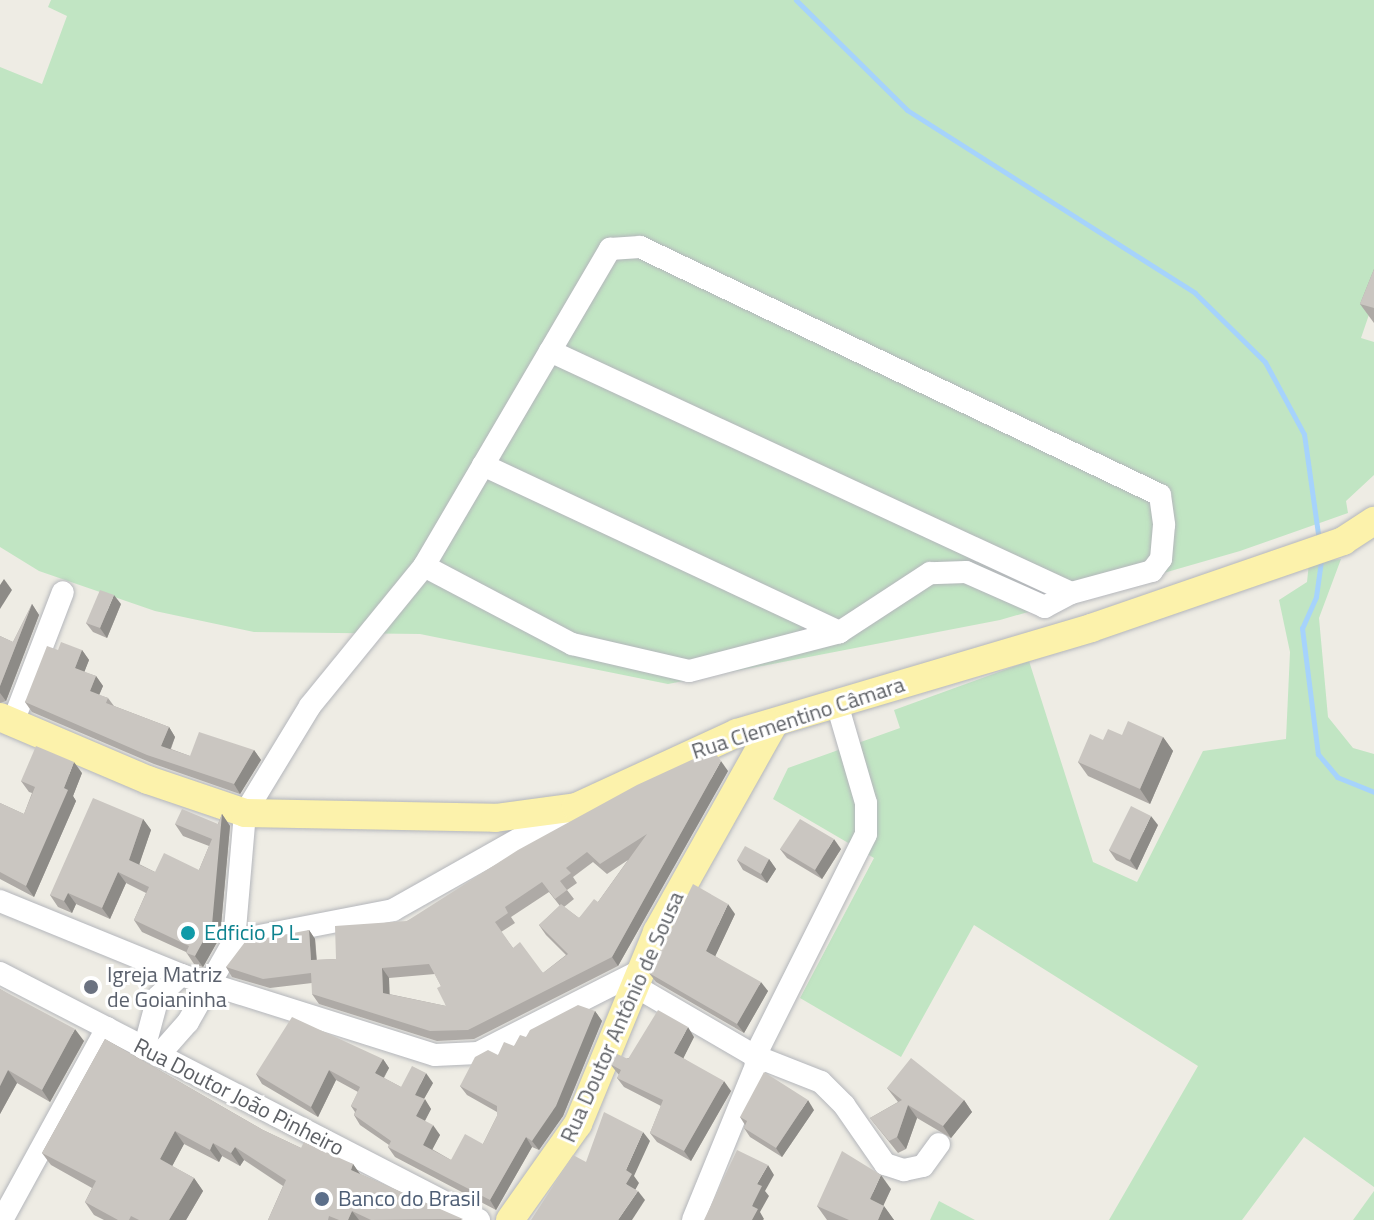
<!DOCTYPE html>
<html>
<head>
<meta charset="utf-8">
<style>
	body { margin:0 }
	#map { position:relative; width:1374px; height:1220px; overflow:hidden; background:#eeece4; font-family:"Titillium Web",sans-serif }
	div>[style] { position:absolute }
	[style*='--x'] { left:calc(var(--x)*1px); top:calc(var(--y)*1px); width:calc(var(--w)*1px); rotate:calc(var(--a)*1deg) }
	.green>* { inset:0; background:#c1e5c3 }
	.stream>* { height:5px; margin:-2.5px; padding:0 2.5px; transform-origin:2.5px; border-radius:2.5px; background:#a6d3fc }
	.roads { filter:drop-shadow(0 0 2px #b4b6bb) drop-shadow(0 0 2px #b4b6bb) }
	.minor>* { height:22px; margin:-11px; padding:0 11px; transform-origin:11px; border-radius:11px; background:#fff }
	.major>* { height:28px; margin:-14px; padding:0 14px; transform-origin:14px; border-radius:14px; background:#fcf2ab }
	.wall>* { inset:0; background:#aeaaa6 }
	.shaded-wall>* { inset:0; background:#8d8b87 }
	.building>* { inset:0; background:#cac6c1 }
	.dots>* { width:22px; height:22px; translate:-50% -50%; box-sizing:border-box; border:4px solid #fff; border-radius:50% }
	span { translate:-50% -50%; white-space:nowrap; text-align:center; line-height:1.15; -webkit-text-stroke:6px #fff; paint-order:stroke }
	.street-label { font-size:22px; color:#5c5f64 }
	.culture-label { font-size:22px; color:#0d838f }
	.left { translate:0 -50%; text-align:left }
	.worship-label { font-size:22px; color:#5b616d }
	.service-label { font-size:22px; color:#4e5e75 }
</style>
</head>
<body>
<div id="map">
	<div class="green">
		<i style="clip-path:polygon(51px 0,1374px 0,1374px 300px,1361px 338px,1374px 342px,1374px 475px,1346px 501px,1348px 513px,1240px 551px,1000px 620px,668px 684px,420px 634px,254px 632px,155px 611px,39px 571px,0 547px,0 67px,42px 84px,67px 16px,48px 7px)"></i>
		<i style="clip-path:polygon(1341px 559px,1319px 618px,1328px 717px,1353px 748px,1374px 754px,1374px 1187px,1304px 1137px,1242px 1220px,1109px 1220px,1198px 1066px,974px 925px,901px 1057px,800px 998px,874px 858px,773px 799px,788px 768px,900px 728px,894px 710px,1029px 661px,1093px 862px,1137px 882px,1203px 751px,1286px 739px,1290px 652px,1279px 600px,1307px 582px,1309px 563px)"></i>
		<i style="clip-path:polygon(1374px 1191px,1374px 1220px,1353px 1220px)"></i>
		<i style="clip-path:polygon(939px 1201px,975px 1220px,930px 1220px)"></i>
	</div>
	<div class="stream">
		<i style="--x:796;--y:0;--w:156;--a:44.7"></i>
		<i style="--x:907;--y:110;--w:341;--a:32.4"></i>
		<i style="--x:1195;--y:293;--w:98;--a:44.6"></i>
		<i style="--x:1265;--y:362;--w:82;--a:61.6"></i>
		<i style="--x:1304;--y:434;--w:108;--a:82"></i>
		<i style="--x:1321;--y:561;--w:36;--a:98"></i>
		<i style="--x:1316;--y:597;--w:34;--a:114"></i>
		<i style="--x:1302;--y:628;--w:127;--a:82.8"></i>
		<i style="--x:1318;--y:754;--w:30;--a:50"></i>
		<i style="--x:1337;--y:777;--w:40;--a:22"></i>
	</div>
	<div class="roads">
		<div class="minor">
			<i style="--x:550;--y:351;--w:574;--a:24.91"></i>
			<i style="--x:483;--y:465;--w:394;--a:25.1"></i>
			<i style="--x:13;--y:722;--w:139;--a:-69"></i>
			<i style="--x:0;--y:901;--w:196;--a:22.2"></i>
			<i style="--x:181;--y:975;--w:266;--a:17.5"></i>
			<i style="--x:435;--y:1055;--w:43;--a:-2.7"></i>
			<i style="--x:478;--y:1053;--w:179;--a:-26.9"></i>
			<i style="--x:234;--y:941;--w:128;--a:-85.1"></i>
			<i style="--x:245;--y:813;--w:125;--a:-58.7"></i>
			<i style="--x:310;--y:706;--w:181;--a:-50.8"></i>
			<i style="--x:424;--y:566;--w:368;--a:-59.6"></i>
			<i style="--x:610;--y:249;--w:30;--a:-4"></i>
			<i style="--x:640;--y:247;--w:576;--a:25.5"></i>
			<i style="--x:1160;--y:495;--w:30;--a:82"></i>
			<i style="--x:1164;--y:525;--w:34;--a:95"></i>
			<i style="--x:1161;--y:559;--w:15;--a:127"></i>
			<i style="--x:1152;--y:571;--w:84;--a:164.8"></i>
			<i style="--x:1071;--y:593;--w:30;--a:152"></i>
			<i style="--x:1045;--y:607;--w:86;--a:-156.1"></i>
			<i style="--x:966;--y:572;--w:36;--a:178"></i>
			<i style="--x:930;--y:573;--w:108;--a:146.8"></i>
			<i style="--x:840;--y:632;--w:156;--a:165.5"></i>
			<i style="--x:689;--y:671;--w:120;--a:-167"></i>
			<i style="--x:572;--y:644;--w:167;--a:-152.2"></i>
			<i style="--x:0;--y:973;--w:539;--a:27.28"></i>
			<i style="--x:633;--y:985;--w:141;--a:30.2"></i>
			<i style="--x:755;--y:1056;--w:71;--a:21.5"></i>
			<i style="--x:821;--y:1082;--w:33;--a:45"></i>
			<i style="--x:844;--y:1105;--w:72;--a:55.2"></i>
			<i style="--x:885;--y:1164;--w:20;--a:18"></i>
			<i style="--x:904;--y:1170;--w:19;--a:-12"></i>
			<i style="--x:923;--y:1166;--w:27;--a:-54"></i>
			<i style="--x:144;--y:1049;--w:54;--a:-74.9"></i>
			<i style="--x:158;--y:997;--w:32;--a:-44"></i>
			<i style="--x:158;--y:1056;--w:45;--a:-48.6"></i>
			<i style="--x:188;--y:1022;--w:93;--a:-60.4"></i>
			<i style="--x:234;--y:941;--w:162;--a:-11"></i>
			<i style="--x:393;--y:910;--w:202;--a:-29.4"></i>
			<i style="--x:2;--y:1220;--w:219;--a:-61.3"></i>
			<i style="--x:693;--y:1220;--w:166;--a:-67.8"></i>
			<i style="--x:756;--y:1066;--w:10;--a:-96"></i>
			<i style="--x:755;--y:1056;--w:248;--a:-63.4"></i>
			<i style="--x:866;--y:834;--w:31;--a:-90"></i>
			<i style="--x:866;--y:803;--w:103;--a:-106.3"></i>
		</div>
		<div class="major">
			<i style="--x:0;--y:717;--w:161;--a:23.1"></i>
			<i style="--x:148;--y:780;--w:102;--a:18.8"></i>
			<i style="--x:245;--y:813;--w:250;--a:1.1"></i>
			<i style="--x:495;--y:818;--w:82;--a:-7.7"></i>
			<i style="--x:576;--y:807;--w:177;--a:-24.7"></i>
			<i style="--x:737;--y:733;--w:369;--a:-16.5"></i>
			<i style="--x:1091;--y:628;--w:267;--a:-19"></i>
			<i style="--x:1343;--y:541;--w:37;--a:-33"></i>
			<i style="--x:510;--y:1220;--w:118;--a:-54.7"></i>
			<i style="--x:578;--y:1124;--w:208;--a:-67.6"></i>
			<i style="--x:657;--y:932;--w:237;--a:-60.7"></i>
		</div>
	</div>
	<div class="wall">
		<i style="clip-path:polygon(1374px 269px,1374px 323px,1360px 304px)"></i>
		<i style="clip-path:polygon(32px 604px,39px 615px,6px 701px,0 703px,0 636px,13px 642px)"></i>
		<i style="clip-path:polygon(121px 604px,107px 638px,93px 632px,86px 623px)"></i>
		<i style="clip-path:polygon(58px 650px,82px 650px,89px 660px,84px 672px,96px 676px,103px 686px,99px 695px,108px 698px,114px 706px,169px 727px,175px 737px,171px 749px,190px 756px,254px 750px,261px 760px,240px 794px,154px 764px,32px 712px,25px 702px)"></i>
		<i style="clip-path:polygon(1122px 735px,1163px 737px,1173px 751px,1150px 804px,1088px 776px,1078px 762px,1103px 740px)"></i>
		<i style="clip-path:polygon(evenodd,728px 771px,618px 966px,474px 1039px,437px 1041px,319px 1004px,312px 994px,312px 983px,270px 988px,232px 977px,226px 967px,309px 930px,315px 939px,317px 960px,336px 959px,407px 921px,728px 771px,628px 860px,598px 902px,579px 918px,564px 907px,574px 899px,567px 890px,577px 883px,573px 877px,593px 862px,607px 874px,628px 860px,728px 771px,549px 892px,560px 906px,539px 925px,546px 935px,566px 955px,543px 973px,513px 948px,501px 932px,515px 923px,511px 917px,549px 892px,728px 771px,435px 974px,441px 986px,446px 1006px,389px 994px,389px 978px,435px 974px)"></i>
		<i style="clip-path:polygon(82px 773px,73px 796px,76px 801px,34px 897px,0 879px,0 803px,24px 814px,32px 793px,29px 792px,21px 781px)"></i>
		<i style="clip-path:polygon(222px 814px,230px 826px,220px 937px,203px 967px,194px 964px,186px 952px,142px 932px,134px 920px,146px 893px,126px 883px,110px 919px,76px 904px,72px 913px,58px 907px,50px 895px,143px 819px,151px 830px,139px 864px,155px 872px,199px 870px,209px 846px,183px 836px,175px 824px,218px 824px)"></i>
		<i style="clip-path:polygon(1158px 825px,1137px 870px,1116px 860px,1109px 850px)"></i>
		<i style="clip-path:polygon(780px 849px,841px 849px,822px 879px,787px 858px)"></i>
		<i style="clip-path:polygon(769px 859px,776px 869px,767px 883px,743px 870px,737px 860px)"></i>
		<i style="clip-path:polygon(735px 914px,715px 956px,768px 991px,744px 1033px,656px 982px,649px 973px)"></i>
		<i style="clip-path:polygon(0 989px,84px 1041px,50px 1102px,17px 1083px,0 1114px)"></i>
		<i style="clip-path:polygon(595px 1011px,602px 1021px,563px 1116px,539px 1150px,532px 1147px,496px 1210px,395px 1157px,388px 1147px,389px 1145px,360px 1125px,354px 1115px,355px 1112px,351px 1106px,358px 1092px,336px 1080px,318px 1117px,262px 1084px,256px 1074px,383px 1059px,389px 1068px,384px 1078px,401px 1087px,433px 1083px,424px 1099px,431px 1109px,425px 1121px,440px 1135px,432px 1149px,451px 1160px,483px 1144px,497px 1116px,497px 1112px,467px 1095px,460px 1086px,498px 1055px,514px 1046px,526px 1037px)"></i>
		<i style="clip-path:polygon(694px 1037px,683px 1058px,731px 1091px,691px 1161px,657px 1142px,650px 1133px,661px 1106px,624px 1087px,617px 1078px,619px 1075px,610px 1064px)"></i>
		<i style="clip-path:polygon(105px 1039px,263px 1130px,301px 1148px,353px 1164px,360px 1174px,463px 1220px,268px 1220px,283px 1186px,244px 1160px,240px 1166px,222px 1156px,219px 1162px,184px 1144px,172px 1166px,194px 1178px,203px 1191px,186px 1220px,104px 1220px,94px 1215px,85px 1202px,92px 1188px,51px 1165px,42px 1153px)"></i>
		<i style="clip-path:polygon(887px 1088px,964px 1100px,972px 1112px,951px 1138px,917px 1118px,906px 1149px,898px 1153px,870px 1118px,898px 1102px)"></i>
		<i style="clip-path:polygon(814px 1110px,782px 1157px,750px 1137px,744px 1128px,745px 1125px,740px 1117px)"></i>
		<i style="clip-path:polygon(891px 1189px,883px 1205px,894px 1220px,827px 1220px,817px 1206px)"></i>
	</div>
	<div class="shaded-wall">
		<i style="clip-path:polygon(4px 579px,12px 590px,0 609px,0 585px)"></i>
		<i style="clip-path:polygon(114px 595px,121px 604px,107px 638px,100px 628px)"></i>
		<i style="clip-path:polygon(32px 604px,39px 615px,6px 701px,0 693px,0 686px)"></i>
		<i style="clip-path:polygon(82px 650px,89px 660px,82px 678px,75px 668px)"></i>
		<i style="clip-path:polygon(96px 676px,103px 686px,97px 700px,90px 691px)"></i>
		<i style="clip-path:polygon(169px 727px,175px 737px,168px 755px,161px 746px)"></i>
		<i style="clip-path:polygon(1163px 737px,1173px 751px,1150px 804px,1140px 789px)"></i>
		<i style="clip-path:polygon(254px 750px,261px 760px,240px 794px,234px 784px)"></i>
		<i style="clip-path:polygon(721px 761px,728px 771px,618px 966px,612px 957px)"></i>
		<i style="clip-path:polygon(74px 762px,82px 773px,73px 796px,76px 801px,34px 897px,26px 886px)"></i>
		<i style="clip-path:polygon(222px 814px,230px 826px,220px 937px,203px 967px,195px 956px)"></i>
		<i style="clip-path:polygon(1151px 816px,1158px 825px,1137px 870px,1130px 860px)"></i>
		<i style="clip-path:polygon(143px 819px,151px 830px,137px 871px,129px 860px)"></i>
		<i style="clip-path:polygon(834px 839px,841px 849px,822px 879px,815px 870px)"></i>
		<i style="clip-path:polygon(769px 859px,776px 869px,767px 883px,761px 874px)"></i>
		<i style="clip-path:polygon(118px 872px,126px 883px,110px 919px,102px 908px)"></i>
		<i style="clip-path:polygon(68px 893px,76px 904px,72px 913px,64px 901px)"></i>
		<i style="clip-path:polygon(728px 904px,735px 914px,713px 961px,706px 951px)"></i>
		<i style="clip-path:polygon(309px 930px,315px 939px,317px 970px,311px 960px)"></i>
		<i style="clip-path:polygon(382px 968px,389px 978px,390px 1002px,383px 993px)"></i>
		<i style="clip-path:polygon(761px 982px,768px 991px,744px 1033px,737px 1024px)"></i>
		<i style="clip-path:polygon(595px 1011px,602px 1021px,563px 1116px,539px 1150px,532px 1141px)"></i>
		<i style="clip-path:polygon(688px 1027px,694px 1037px,681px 1063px,674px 1053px)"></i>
		<i style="clip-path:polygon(75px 1029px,84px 1041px,50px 1102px,42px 1090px)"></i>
		<i style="clip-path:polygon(383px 1059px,389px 1068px,381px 1082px,375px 1073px)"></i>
		<i style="clip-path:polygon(8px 1070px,17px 1083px,0 1114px,0 1086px)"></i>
		<i style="clip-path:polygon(329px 1070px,336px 1080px,318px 1117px,311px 1107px)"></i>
		<i style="clip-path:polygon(426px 1073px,433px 1083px,421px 1104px,415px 1095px)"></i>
		<i style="clip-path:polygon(724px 1081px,731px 1091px,691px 1161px,684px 1151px)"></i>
		<i style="clip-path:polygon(425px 1099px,431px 1109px,422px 1126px,416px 1116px)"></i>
		<i style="clip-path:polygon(808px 1100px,814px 1110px,782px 1157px,776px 1148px)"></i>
		<i style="clip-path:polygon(964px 1100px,972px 1112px,951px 1138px,943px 1126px)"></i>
		<i style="clip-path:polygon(908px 1105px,917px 1118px,906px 1149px,897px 1137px)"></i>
		<i style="clip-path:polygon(433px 1125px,440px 1135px,430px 1154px,423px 1145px)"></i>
		<i style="clip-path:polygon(175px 1131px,184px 1144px,169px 1172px,160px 1159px)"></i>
		<i style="clip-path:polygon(643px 1132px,650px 1141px,634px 1176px,639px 1183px,633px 1194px,626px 1184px,626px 1170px)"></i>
		<i style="clip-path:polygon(526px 1137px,532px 1147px,496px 1210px,490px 1200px)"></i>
		<i style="clip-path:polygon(213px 1143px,222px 1156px,219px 1162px,210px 1150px)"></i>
		<i style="clip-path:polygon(235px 1147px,244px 1160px,240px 1166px,231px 1153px)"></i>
		<i style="clip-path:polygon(353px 1164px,362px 1177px,351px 1170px)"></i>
		<i style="clip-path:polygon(768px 1165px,774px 1175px,765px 1191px,769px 1196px,760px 1212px,764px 1219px,763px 1220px,752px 1220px,752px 1206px,757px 1184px)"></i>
		<i style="clip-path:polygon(881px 1175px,891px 1189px,880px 1213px,870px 1199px)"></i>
		<i style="clip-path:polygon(194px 1178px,203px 1191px,186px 1220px,169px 1220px)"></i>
		<i style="clip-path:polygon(638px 1191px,645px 1200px,632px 1220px,618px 1220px)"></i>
		<i style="clip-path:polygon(884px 1206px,894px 1220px,878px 1220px)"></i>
		<i style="clip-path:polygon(352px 1211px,359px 1220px,348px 1220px)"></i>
	</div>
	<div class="building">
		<i style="clip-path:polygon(1374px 269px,1374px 308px,1360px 304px)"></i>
		<i style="clip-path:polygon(100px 590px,114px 595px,100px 628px,86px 623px)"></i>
		<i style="clip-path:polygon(32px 604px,0 686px,0 636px,13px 642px)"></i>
		<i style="clip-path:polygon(61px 642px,82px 650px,75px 668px,96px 676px,90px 691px,108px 698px,106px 703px,169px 727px,161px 746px,190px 756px,199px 732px,254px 750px,234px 784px,147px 755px,25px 702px,47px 646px,58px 650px)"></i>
		<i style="clip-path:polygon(1128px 721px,1163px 737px,1140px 789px,1078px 762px,1090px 734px,1103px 740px,1108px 729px,1122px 735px)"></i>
		<i style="clip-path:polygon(36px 746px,74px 762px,64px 788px,68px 790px,26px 886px,0 872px,0 803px,24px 814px,35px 787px,21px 781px)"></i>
		<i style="clip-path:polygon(evenodd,713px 750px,721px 761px,612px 957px,468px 1030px,430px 1031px,312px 994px,311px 973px,263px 979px,226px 967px,245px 942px,309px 930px,311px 960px,336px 959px,335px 926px,407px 921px,518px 850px,637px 785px,713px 750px,647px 834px,598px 902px,594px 899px,579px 918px,561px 904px,539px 925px,568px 954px,543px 973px,520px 942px,513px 948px,495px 922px,508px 913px,505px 907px,542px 882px,555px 899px,567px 890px,560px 881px,571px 873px,566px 868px,587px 852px,600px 864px,647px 834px,713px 750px,429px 964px,441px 986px,437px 988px,446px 1006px,383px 993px,382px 968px,429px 964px)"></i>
		<i style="clip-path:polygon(93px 798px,143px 819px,129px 860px,155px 872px,164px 853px,199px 870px,212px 839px,175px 824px,182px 809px,218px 824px,222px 814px,212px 925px,195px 956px,186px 953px,189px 946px,134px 920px,149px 887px,118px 872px,102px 908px,68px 893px,64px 901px,50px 895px)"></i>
		<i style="clip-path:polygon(1131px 806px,1151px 816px,1130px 860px,1109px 850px)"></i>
		<i style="clip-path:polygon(800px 819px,834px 839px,815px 870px,780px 849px)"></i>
		<i style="clip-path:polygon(745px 846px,769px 859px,761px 874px,737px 860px)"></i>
		<i style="clip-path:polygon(693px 884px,728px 904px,706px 951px,761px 982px,737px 1024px,649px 973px)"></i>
		<i style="clip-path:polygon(0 989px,75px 1029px,42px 1090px,8px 1070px,0 1086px)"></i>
		<i style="clip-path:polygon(578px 1005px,595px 1011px,556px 1106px,532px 1141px,526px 1137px,490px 1200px,388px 1147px,391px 1141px,354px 1115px,357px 1109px,351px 1106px,360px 1087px,329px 1070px,311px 1107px,256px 1074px,292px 1017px,383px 1059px,375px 1073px,401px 1087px,412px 1066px,426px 1073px,415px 1095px,425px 1099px,416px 1116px,433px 1125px,423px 1145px,451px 1160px,465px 1134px,483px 1144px,497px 1116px,497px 1106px,460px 1086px,475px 1057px,488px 1050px,498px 1055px,504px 1042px,514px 1046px,520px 1035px,526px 1037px,530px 1030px)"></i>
		<i style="clip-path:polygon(658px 1010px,688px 1027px,674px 1053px,724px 1081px,684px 1151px,650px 1133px,663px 1100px,617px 1078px,621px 1070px,610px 1064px,615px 1053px,628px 1059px)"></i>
		<i style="clip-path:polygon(105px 1039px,263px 1130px,301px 1148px,304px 1142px,353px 1164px,351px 1170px,463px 1219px,371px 1220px,352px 1211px,348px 1220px,339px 1220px,329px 1216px,328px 1220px,268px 1220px,286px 1180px,235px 1147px,231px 1153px,213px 1143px,210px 1150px,175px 1131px,160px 1159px,194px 1178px,169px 1220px,139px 1220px,131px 1216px,129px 1220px,118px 1220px,85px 1202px,96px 1181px,42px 1153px)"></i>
		<i style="clip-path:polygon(911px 1058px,964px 1100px,943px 1126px,908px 1105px,897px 1137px,889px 1141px,870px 1118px,902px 1100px,887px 1088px)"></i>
		<i style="clip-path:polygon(764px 1072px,808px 1100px,776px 1148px,744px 1128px,747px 1121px,740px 1117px)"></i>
		<i style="clip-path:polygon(604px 1112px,643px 1132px,626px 1170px,632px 1174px,626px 1184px,638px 1191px,618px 1220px,531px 1220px,573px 1155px,586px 1162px)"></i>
		<i style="clip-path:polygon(737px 1150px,768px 1165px,757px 1184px,762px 1186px,752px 1206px,758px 1209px,752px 1220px,704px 1220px)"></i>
		<i style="clip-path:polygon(842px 1151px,881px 1175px,870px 1199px,884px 1206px,878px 1220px,849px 1220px,817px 1206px)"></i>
	</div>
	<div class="dots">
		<i style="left:188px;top:933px;background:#0f9aa8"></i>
		<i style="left:91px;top:987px;background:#6b7280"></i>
		<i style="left:322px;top:1199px;background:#5c6f8a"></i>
	</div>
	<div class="street-label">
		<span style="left:798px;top:718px;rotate:-18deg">Rua Clementino Câmara</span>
		<span style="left:622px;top:1017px;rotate:-66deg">Rua Doutor Antônio de Sousa</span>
		<span style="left:239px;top:1097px;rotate:27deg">Rua Doutor João Pinheiro</span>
	</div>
	<div class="culture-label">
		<span class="left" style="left:204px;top:933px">Edficio P L</span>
	</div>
	<div class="worship-label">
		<span class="left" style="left:107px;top:987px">Igreja Matriz<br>de Goianinha</span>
	</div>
	<div class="service-label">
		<span class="left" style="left:338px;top:1199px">Banco do Brasil</span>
	</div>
</div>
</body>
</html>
